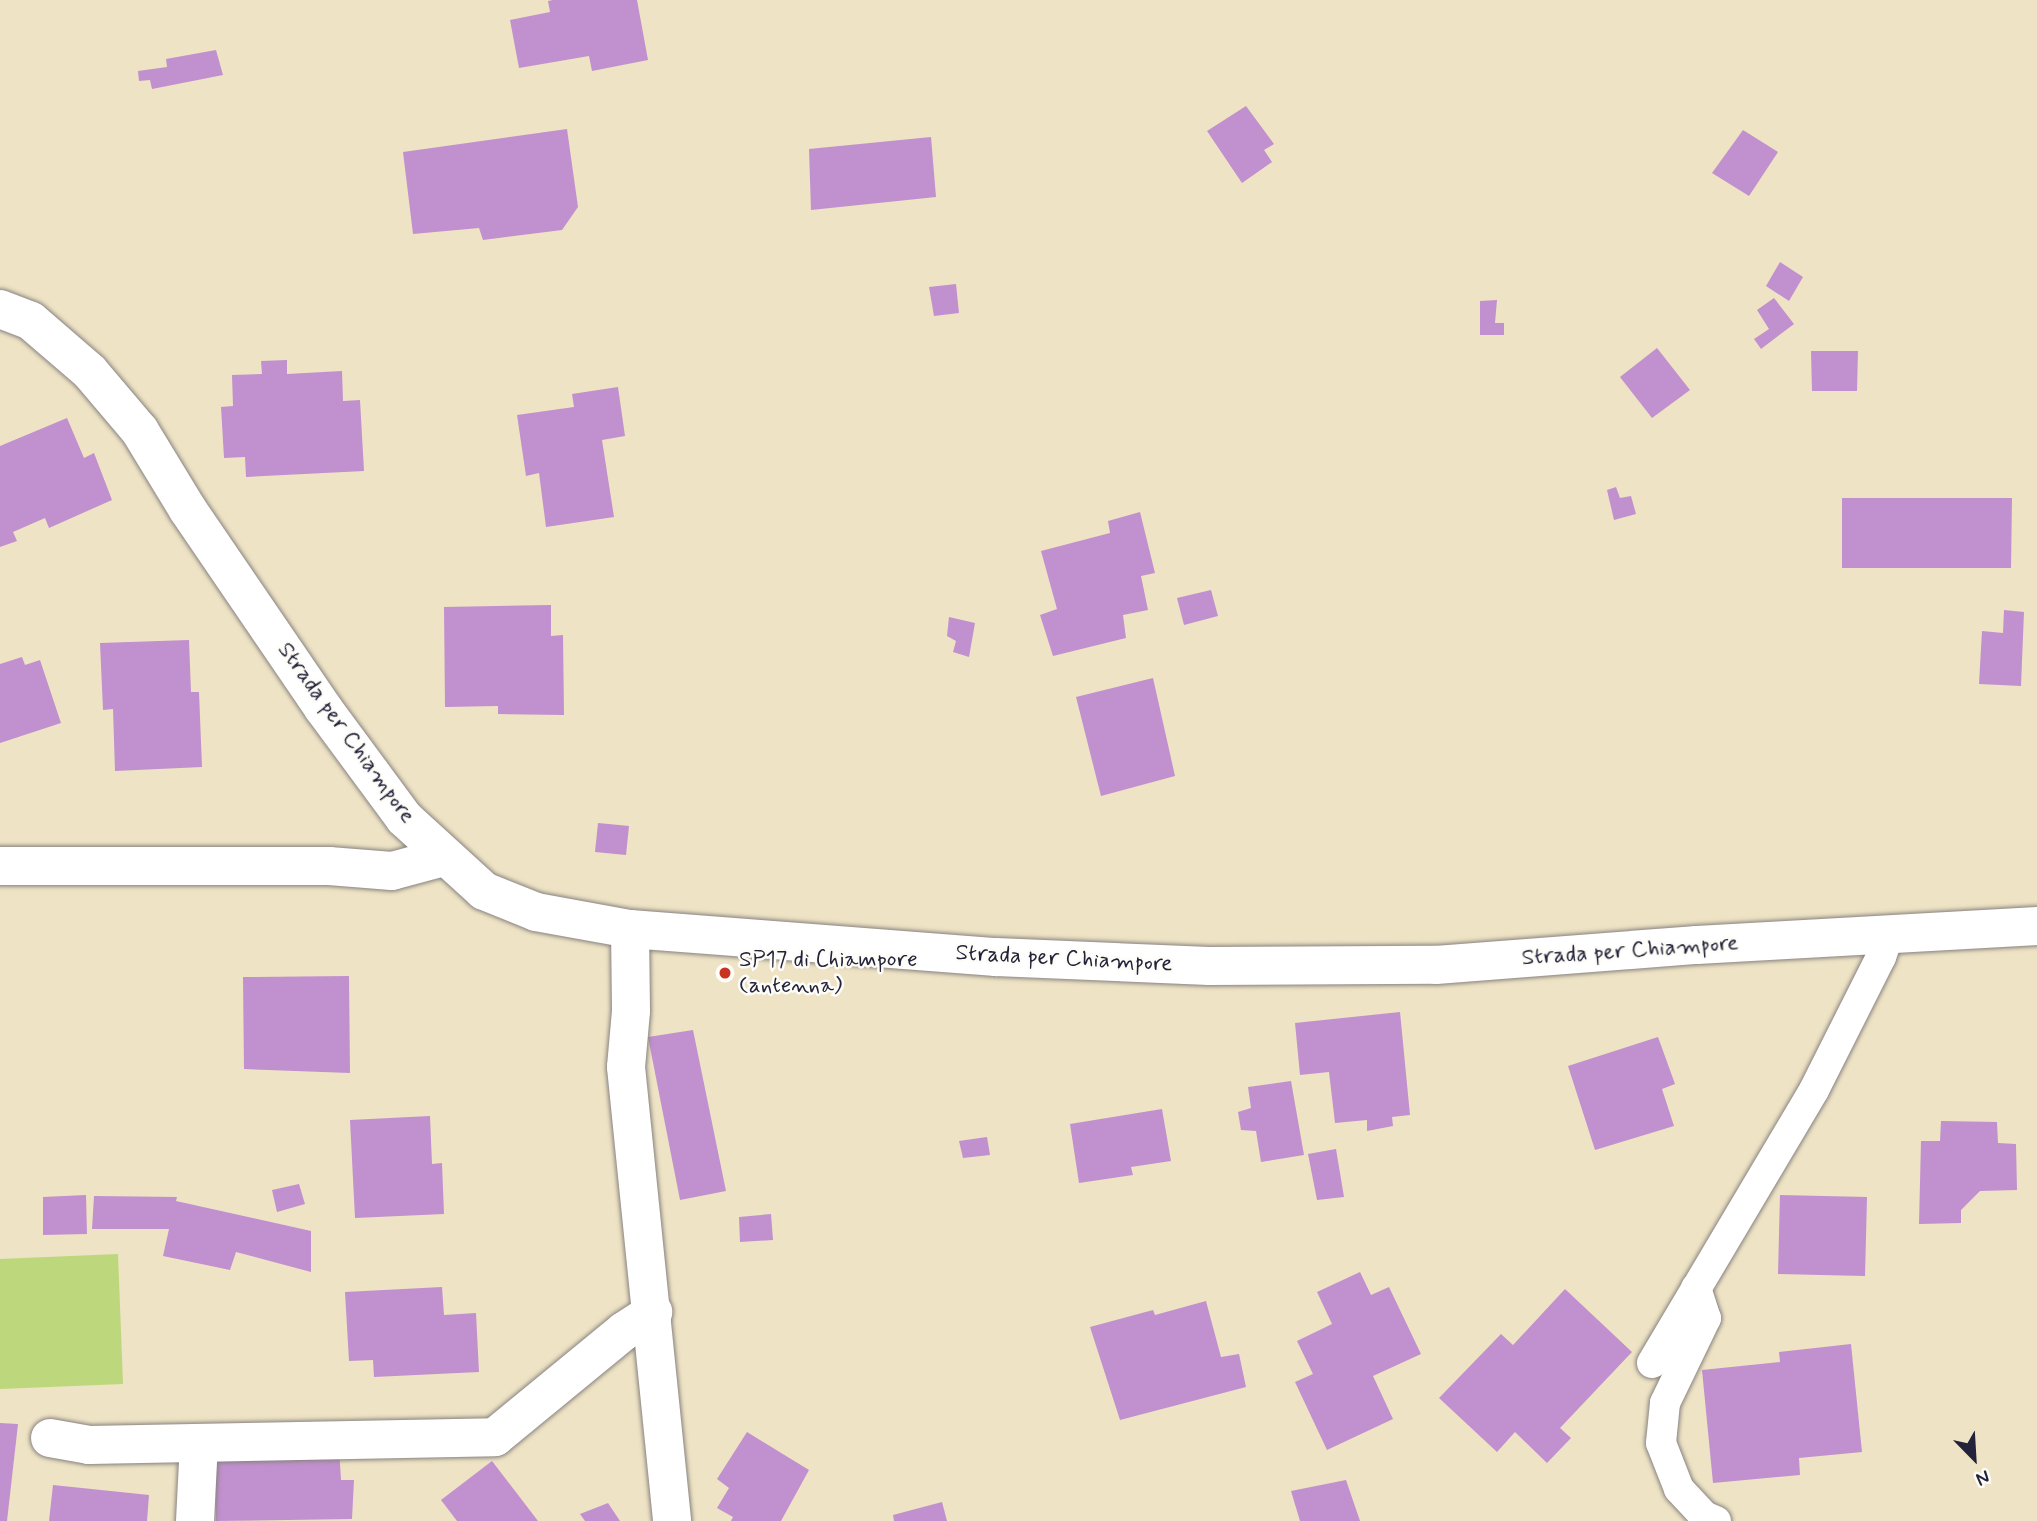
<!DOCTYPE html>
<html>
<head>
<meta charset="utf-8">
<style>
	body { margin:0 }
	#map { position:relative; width:2037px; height:1521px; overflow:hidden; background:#eee3c4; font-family:Mynerve,sans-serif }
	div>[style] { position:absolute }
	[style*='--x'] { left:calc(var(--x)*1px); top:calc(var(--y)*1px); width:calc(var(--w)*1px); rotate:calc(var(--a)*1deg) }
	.green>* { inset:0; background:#bdd77c }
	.building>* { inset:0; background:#c190ce }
	.roads { filter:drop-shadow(0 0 2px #888280) drop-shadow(0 0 2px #888280) }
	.lane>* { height:30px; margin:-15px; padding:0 15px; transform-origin:15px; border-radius:15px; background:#fff }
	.street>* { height:38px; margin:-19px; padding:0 19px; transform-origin:19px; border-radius:19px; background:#fff }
	.secondary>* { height:38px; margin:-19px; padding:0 19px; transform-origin:19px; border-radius:19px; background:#fff }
	.dots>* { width:19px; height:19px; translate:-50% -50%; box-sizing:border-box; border:4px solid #fdfcf7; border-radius:50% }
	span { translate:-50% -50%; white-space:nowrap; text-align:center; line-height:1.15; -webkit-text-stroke:5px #fdfcf7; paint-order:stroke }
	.street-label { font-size:23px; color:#22223b }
	.poi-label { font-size:23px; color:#22223b }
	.left { translate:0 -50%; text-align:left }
	.north { position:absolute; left:1939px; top:1423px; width:70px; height:70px; -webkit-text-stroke:5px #fdfcf7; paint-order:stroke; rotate:156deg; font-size:19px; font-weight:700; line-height:28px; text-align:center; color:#22223b }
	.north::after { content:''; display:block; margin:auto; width:24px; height:32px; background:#22223b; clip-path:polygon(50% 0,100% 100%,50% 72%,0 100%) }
</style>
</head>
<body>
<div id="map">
	<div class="green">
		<i style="clip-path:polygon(118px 1254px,123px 1384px,0 1389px,0 1259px)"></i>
	</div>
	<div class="building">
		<i style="clip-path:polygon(553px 0,637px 0,648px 60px,592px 71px,589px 56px,519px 68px,510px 20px,550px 12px,548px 1px)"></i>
		<i style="clip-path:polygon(216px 50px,223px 75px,152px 89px,150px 80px,139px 81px,138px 71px,167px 67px,166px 59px)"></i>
		<i style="clip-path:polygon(1246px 106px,1274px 144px,1264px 150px,1272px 162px,1242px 183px,1207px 131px)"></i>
		<i style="clip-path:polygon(567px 129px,578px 207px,562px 230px,483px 240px,479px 228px,413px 234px,403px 152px)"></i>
		<i style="clip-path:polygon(1743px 130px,1778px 152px,1749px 196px,1712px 173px)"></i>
		<i style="clip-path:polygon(931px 137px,936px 197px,811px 210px,809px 149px)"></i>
		<i style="clip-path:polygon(1780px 262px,1803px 277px,1789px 301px,1766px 286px)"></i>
		<i style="clip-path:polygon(956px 284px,959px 313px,934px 316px,929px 287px)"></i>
		<i style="clip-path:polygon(1774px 298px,1794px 324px,1761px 349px,1754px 339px,1769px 329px,1757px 310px)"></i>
		<i style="clip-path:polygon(1497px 300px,1495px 323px,1504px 323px,1504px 335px,1480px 335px,1480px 301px)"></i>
		<i style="clip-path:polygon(1657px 348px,1690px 390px,1652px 418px,1620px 377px)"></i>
		<i style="clip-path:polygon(1811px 351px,1858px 351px,1857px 391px,1812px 391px)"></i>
		<i style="clip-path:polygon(287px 360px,287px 374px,342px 371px,343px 401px,360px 400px,364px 471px,246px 477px,245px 457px,224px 458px,221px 407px,233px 406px,232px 375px,262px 374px,261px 361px)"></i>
		<i style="clip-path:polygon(618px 387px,625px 436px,602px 440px,614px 517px,546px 527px,539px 473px,526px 476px,517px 415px,574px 407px,572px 394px)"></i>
		<i style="clip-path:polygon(67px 418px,84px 458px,94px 453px,112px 500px,49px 528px,45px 518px,13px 532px,17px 541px,0 547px,0 446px)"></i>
		<i style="clip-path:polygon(1616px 487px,1620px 498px,1631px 496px,1636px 514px,1614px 520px,1607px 490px)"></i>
		<i style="clip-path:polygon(1842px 498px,2012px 498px,2011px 568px,1842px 568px)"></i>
		<i style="clip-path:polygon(1140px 512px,1155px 573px,1141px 576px,1148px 610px,1123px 615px,1126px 638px,1053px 656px,1040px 615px,1057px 609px,1041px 551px,1110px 533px,1108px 521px)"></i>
		<i style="clip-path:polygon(1211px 590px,1218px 616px,1184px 625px,1177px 598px)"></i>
		<i style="clip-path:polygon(551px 605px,551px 636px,563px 635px,564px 715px,498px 714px,498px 706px,445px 707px,444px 607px)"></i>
		<i style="clip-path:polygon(2004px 610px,2024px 612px,2021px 686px,1979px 684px,1982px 631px,2003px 633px)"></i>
		<i style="clip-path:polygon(949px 617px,975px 623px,969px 657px,953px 652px,956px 641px,947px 636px)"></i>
		<i style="clip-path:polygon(189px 640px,191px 692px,199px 692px,202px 767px,115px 771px,113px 709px,103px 710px,100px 643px)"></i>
		<i style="clip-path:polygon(22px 657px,25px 665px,40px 660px,61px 723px,0 743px,0 664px)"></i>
		<i style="clip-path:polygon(1153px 678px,1175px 776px,1101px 796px,1076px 697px)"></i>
		<i style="clip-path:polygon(598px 823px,629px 826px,626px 855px,595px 852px)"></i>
		<i style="clip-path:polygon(349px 976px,350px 1073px,244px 1069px,243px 977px)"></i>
		<i style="clip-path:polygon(1400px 1012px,1410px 1115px,1392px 1117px,1393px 1126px,1367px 1131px,1367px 1120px,1335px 1123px,1329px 1072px,1300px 1075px,1295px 1023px)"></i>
		<i style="clip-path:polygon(693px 1030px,726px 1191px,680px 1200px,648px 1037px)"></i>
		<i style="clip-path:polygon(1658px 1037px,1675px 1084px,1662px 1089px,1674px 1126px,1595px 1150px,1568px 1066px)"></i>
		<i style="clip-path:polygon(1291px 1081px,1304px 1155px,1261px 1162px,1256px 1131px,1241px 1130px,1238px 1112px,1251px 1108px,1248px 1087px)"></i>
		<i style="clip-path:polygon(1162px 1109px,1171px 1161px,1131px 1167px,1133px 1175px,1079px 1183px,1070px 1124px)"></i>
		<i style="clip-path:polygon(430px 1116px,432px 1164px,442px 1163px,444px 1214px,355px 1218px,350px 1120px)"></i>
		<i style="clip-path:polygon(1941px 1121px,1997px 1122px,1998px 1143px,2016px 1144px,2017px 1190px,1980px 1191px,1961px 1210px,1961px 1223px,1919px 1224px,1921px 1141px,1940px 1141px)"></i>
		<i style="clip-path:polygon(987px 1137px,990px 1155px,963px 1158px,959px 1141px)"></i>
		<i style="clip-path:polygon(1336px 1149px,1344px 1197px,1317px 1200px,1308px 1154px)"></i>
		<i style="clip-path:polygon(299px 1184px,305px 1204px,277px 1212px,272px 1190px)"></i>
		<i style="clip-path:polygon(86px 1195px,87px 1234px,43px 1235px,43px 1197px)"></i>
		<i style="clip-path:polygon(1780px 1195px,1867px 1197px,1865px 1276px,1778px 1274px)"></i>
		<i style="clip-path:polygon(94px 1196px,177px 1197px,176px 1201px,311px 1231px,311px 1272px,236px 1252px,230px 1270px,163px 1256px,169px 1229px,92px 1229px)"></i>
		<i style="clip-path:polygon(771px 1214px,773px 1240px,740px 1242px,739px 1217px)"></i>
		<i style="clip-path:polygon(1360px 1272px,1371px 1295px,1389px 1287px,1421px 1354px,1373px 1376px,1393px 1419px,1327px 1450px,1295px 1382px,1313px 1374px,1297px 1341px,1332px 1324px,1317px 1292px)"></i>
		<i style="clip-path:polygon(442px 1287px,444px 1315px,476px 1313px,479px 1372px,374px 1377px,373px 1360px,349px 1361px,345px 1292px)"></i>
		<i style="clip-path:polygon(1565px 1289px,1632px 1352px,1560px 1428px,1571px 1438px,1547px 1463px,1515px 1432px,1497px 1452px,1439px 1398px,1501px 1334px,1513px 1345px)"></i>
		<i style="clip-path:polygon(1206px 1301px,1221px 1357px,1239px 1354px,1246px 1387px,1120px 1420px,1090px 1327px,1153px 1310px,1155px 1315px)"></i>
		<i style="clip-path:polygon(1851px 1344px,1862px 1452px,1799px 1458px,1800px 1475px,1713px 1483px,1702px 1370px,1780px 1362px,1779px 1352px)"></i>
		<i style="clip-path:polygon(0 1423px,18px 1424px,7px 1521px,0 1521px)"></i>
		<i style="clip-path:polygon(747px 1432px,809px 1470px,781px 1521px,731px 1521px,733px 1517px,717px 1508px,729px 1488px,717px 1479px)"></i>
		<i style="clip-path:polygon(339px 1448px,341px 1480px,354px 1480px,352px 1519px,216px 1521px,214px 1449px)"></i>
		<i style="clip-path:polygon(492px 1461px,538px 1521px,457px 1521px,441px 1500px)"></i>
		<i style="clip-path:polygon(1346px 1480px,1360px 1521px,1300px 1521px,1291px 1491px)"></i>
		<i style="clip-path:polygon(53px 1485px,149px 1495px,147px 1521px,49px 1521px)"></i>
		<i style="clip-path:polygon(942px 1502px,947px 1521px,894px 1521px,893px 1515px)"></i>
		<i style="clip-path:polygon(608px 1503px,620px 1521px,585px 1521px,580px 1514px)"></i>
	</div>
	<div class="roads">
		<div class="lane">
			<i style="--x:1696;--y:1288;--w:32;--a:72"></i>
			<i style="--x:1706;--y:1318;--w:94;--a:115.8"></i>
			<i style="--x:1665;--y:1403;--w:40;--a:95.7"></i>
			<i style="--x:1661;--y:1443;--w:49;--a:68.6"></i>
			<i style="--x:1679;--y:1489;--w:37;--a:47"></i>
			<i style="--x:1704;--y:1516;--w:13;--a:23"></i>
			<i style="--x:1652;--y:1363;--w:317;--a:-59.3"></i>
			<i style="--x:1814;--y:1090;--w:149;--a:-63.3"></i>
			<i style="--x:1881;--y:957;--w:24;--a:-71"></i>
		</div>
		<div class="street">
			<i style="--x:0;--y:866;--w:329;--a:0"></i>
			<i style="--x:329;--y:866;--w:63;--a:4.5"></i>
			<i style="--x:392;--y:871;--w:54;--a:-15.1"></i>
			<i style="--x:630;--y:929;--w:82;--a:89.3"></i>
			<i style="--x:631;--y:1011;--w:56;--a:95.1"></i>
			<i style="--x:626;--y:1067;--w:456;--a:84.2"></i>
			<i style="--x:50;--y:1438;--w:40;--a:10"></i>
			<i style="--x:89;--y:1445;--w:406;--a:-1.1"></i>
			<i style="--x:495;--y:1437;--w:167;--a:-39.4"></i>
			<i style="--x:624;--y:1331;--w:35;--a:-33"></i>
			<i style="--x:195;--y:1521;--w:78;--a:-87.1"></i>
		</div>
		<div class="secondary">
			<i style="--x:0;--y:309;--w:33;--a:21"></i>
			<i style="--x:31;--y:321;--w:78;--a:40.8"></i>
			<i style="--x:90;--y:372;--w:77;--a:49.7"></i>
			<i style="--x:140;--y:431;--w:92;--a:58.7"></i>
			<i style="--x:188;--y:510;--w:240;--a:55.7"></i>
			<i style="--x:323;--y:708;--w:137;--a:53.6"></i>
			<i style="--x:404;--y:818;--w:108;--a:42.4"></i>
			<i style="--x:484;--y:891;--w:56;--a:22"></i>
			<i style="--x:536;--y:912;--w:96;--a:10.3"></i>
			<i style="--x:630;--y:929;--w:367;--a:4.4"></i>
			<i style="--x:996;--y:957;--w:213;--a:2.4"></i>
			<i style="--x:1209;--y:966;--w:227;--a:-0.3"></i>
			<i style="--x:1436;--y:965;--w:262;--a:-4.4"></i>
			<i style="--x:1697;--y:945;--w:341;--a:-3.2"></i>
		</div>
	</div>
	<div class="dots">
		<i style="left:725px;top:973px;background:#c8321e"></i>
	</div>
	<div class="street-label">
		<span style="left:346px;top:733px;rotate:54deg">Strada per Chiampore</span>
		<span style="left:1630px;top:951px;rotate:-4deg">Strada per Chiampore</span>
		<span style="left:1064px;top:959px;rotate:3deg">Strada per Chiampore</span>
	</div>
	<div class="poi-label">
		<span class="left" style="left:739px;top:973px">SP17 di Chiampore<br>(antenna)</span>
	</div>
	<div class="north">N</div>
</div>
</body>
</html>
